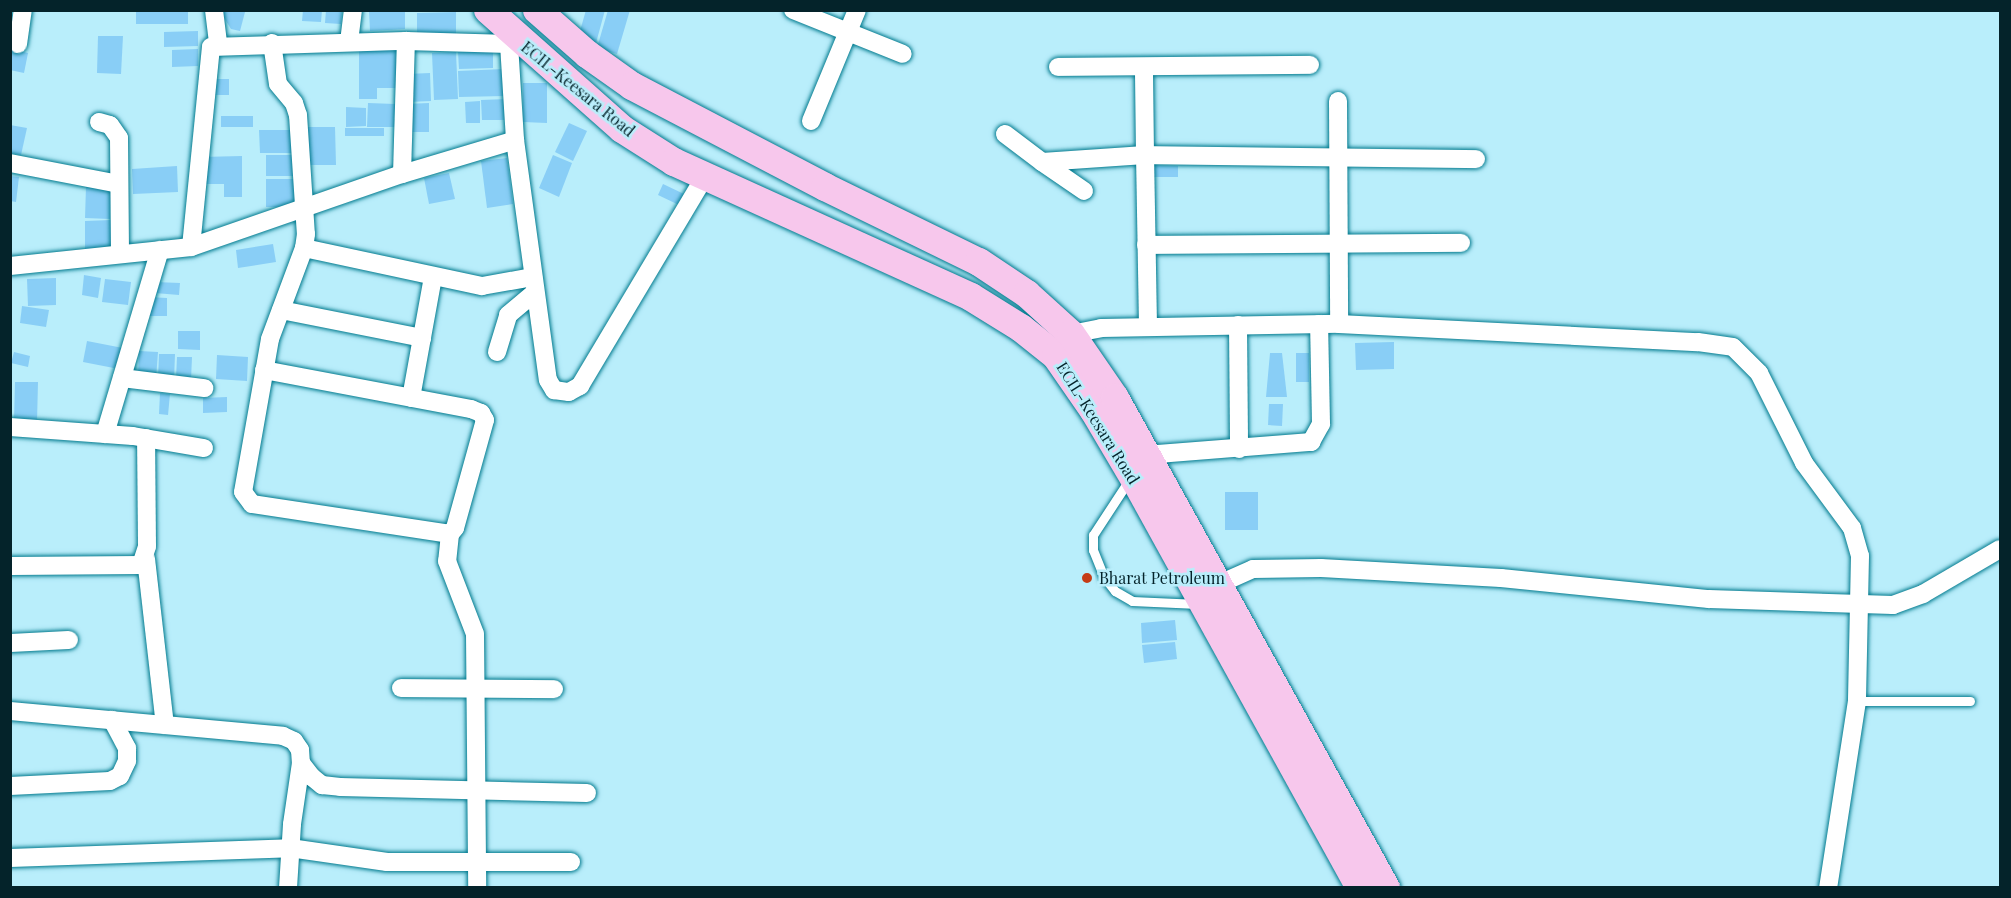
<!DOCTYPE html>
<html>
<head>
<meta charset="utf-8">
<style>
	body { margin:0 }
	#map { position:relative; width:2011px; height:898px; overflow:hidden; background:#b9eefb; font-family:"Playfair Display",serif }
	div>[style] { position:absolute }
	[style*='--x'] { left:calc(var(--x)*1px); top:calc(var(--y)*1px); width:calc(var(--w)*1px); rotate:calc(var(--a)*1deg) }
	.building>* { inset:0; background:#89cef6 }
	.roads { filter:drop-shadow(0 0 2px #007a8e) drop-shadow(0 0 2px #007a8e) }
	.service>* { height:9px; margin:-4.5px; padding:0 4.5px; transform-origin:4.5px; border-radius:4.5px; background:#fff }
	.minor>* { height:18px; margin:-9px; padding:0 9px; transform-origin:9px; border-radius:9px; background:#fff }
	.primary>* { height:28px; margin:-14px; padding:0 14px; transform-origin:14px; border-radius:14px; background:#f7c7ec }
	.dots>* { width:16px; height:16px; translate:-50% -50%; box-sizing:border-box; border:3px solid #b9eefb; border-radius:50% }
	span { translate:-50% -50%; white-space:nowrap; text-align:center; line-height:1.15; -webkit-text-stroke:5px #b9eefb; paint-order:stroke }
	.street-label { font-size:16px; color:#04232a }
	.poi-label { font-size:16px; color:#04232a }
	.left { translate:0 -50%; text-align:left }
	.frame { position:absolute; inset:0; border:12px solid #04232a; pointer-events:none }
</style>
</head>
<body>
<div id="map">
	<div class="building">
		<i style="clip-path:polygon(136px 10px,188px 10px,188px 24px,136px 24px)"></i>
		<i style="clip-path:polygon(303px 10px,322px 10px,321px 22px,302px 21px)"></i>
		<i style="clip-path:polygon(326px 10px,342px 10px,341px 24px,325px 23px)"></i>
		<i style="clip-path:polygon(369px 10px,405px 10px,405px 29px,370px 31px)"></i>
		<i style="clip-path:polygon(586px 10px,605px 10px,596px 43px,578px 38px)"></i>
		<i style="clip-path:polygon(608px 10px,630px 10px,617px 54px,597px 48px)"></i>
		<i style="clip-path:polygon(220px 11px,245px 12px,240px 31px,231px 29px)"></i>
		<i style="clip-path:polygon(456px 12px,456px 34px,417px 35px,417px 13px)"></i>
		<i style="clip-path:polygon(198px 31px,198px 46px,164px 47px,164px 32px)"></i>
		<i style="clip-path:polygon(98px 36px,123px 36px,121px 74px,97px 73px)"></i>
		<i style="clip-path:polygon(396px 45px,397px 88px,377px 88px,377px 99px,359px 99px,359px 46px)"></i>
		<i style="clip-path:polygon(10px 49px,28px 53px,24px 73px,10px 70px)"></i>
		<i style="clip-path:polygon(198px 49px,198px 66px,172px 67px,172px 50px)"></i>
		<i style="clip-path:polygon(493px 50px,493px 68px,459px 69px,458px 52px)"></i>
		<i style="clip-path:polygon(456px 52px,458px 99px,434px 100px,432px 53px)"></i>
		<i style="clip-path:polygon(504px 69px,504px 96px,459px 97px,458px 71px)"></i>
		<i style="clip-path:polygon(430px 73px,431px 101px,408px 102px,407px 74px)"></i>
		<i style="clip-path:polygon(209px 79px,229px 79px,229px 95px,210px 95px)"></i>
		<i style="clip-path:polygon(523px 83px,547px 83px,547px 123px,523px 122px)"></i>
		<i style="clip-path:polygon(508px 99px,508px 120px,482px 120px,481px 100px)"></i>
		<i style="clip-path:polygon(480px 101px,480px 123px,466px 123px,465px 102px)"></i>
		<i style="clip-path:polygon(368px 103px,395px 104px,395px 127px,367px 127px)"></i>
		<i style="clip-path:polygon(429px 103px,429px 132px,407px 132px,406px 104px)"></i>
		<i style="clip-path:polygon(346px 107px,366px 108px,366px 126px,346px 127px)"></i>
		<i style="clip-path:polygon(221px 116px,253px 116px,253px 127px,221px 127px)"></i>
		<i style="clip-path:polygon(569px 123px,587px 131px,573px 161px,555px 152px)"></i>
		<i style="clip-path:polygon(10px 125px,27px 128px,21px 155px,10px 153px)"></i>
		<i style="clip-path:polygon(307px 127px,335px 127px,336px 165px,307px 165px)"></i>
		<i style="clip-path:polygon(345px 128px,384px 128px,384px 136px,345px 136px)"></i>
		<i style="clip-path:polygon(259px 130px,294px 130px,294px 153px,260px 153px)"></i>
		<i style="clip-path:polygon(266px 155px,295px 155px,295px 176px,266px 176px)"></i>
		<i style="clip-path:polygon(553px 155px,572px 163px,559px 197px,539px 188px)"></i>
		<i style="clip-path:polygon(242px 156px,242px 197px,224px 197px,224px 184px,201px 184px,201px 157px)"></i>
		<i style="clip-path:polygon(507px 158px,513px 204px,487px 208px,481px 161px)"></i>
		<i style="clip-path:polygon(1153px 165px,1178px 166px,1178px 177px,1153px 177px)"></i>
		<i style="clip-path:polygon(177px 166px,178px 192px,133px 194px,132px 169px)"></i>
		<i style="clip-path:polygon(449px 173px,455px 199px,429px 204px,424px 178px)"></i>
		<i style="clip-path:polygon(10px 176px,19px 177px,16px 202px,10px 201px)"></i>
		<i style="clip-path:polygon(266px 179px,295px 179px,295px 207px,266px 207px)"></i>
		<i style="clip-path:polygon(663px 184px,684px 194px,679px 205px,658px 195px)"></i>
		<i style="clip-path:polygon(86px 186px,112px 187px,110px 219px,85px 218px)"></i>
		<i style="clip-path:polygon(111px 220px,111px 250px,85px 250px,85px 221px)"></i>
		<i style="clip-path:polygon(273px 244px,276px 262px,238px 268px,236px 250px)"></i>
		<i style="clip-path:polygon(84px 275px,101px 278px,98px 298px,82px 295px)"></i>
		<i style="clip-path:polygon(56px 278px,56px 305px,28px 306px,27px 279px)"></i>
		<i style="clip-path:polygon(105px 279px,131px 282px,128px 305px,102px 302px)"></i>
		<i style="clip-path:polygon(155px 282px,180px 283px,179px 295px,155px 293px)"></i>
		<i style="clip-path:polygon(148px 297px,167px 298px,167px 316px,147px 316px)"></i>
		<i style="clip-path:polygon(22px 306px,49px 310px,46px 327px,20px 323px)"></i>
		<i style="clip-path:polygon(178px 331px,200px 331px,200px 350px,178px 349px)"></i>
		<i style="clip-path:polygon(87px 341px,128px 349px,124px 370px,83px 362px)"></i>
		<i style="clip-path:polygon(1394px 342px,1394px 369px,1356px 370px,1355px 343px)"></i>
		<i style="clip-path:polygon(139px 351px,158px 352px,156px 379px,138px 378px)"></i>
		<i style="clip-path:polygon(14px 352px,30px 356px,28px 367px,11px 363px)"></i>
		<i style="clip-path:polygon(1270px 353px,1282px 353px,1287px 397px,1266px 397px)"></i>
		<i style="clip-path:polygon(1296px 353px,1309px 353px,1309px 382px,1296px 382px)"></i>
		<i style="clip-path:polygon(159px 354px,175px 354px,174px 380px,158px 380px)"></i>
		<i style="clip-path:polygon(217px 355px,248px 357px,247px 381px,216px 379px)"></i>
		<i style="clip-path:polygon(177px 357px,192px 357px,191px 380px,176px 379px)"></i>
		<i style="clip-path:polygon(15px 382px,38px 382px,37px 422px,14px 421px)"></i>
		<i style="clip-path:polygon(160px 393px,170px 394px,168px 415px,159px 414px)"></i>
		<i style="clip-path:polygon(227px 397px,227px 412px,203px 413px,203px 398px)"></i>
		<i style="clip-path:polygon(1269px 404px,1283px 404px,1282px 426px,1268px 425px)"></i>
		<i style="clip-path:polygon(1225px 492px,1258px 492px,1258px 530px,1225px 530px)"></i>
		<i style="clip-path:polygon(1175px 620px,1177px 640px,1142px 643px,1141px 623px)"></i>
		<i style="clip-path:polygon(1175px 642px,1177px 659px,1144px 663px,1142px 645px)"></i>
	</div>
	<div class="roads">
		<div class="service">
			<i style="--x:1129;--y:480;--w:66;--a:123.2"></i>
			<i style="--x:1093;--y:535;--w:15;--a:90"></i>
			<i style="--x:1093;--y:550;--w:29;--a:68"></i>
			<i style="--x:1104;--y:577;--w:18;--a:52"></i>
			<i style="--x:1115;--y:591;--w:20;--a:30"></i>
			<i style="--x:1132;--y:601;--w:66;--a:2.6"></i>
			<i style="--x:1857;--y:701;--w:113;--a:0"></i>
		</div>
		<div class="minor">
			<i style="--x:214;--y:10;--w:34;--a:83"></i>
			<i style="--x:793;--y:10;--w:118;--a:21.8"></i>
			<i style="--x:349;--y:42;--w:32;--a:-83"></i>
			<i style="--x:272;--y:43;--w:41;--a:81.7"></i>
			<i style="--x:278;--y:84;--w:25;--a:50"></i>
			<i style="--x:294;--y:103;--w:13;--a:72"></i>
			<i style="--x:298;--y:115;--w:119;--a:86.2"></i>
			<i style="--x:306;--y:234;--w:14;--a:98"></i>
			<i style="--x:304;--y:248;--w:97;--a:110.5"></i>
			<i style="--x:270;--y:339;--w:155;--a:100"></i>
			<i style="--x:243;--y:492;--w:15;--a:53"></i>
			<i style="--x:252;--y:504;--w:200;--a:8.6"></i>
			<i style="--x:18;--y:44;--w:34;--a:-82"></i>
			<i style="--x:509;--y:44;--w:96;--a:86.4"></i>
			<i style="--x:515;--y:140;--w:242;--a:82.2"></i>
			<i style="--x:548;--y:380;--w:12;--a:59"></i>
			<i style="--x:554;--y:390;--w:15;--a:8"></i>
			<i style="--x:569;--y:392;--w:13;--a:-29"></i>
			<i style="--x:580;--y:386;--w:244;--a:-59.2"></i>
			<i style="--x:1058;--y:67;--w:252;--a:-0.5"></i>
			<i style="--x:1338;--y:101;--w:223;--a:89.7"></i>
			<i style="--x:811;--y:121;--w:120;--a:-67.5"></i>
			<i style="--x:99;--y:122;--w:11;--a:15"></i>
			<i style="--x:110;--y:125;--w:16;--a:55"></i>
			<i style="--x:119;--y:138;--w:115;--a:89.5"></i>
			<i style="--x:1005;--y:134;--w:46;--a:37.1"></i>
			<i style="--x:1042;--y:162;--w:103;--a:-3.9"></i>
			<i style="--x:1145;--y:155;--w:87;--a:-90.7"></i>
			<i style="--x:1042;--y:162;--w:51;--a:34.6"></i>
			<i style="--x:10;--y:163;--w:111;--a:10.9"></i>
			<i style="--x:402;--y:174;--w:133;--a:-88.3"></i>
			<i style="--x:1146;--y:245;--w:315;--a:-0.4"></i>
			<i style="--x:191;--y:247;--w:201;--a:-84.3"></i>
			<i style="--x:211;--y:47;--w:195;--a:-1.8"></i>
			<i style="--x:406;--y:41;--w:103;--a:1.7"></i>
			<i style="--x:509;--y:44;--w:9;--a:-54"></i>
			<i style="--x:304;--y:248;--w:182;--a:12.1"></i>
			<i style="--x:482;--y:286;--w:52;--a:-10"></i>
			<i style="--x:10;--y:266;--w:182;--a:-6"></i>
			<i style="--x:191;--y:247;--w:223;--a:-19.1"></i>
			<i style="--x:402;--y:174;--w:118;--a:-16.7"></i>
			<i style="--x:281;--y:310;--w:144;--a:11.2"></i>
			<i style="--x:1238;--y:325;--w:124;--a:89.5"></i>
			<i style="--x:1148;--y:326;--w:171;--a:-91"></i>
			<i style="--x:1145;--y:155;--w:331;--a:0.7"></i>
			<i style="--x:1071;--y:334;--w:31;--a:-11"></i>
			<i style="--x:1101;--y:328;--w:238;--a:-1"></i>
			<i style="--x:1339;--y:324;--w:359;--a:2.9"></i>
			<i style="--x:1698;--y:342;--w:35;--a:8"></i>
			<i style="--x:1733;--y:347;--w:37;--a:45"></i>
			<i style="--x:1759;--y:373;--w:101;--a:63.4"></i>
			<i style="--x:1804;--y:463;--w:81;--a:53.6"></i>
			<i style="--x:1852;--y:528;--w:29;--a:74"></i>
			<i style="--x:1860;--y:556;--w:145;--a:91.2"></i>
			<i style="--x:1857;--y:701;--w:189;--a:98.8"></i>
			<i style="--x:497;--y:352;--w:39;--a:-73"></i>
			<i style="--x:508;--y:315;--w:35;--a:-40"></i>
			<i style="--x:264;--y:370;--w:211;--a:10.7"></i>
			<i style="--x:471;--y:409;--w:11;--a:22"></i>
			<i style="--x:481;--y:413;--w:8;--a:60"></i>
			<i style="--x:485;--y:420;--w:112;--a:105.5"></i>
			<i style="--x:455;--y:528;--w:8;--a:130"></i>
			<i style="--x:450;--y:534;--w:27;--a:96"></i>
			<i style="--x:447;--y:561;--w:78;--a:69"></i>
			<i style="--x:475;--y:634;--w:254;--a:89.5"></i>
			<i style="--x:122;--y:378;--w:83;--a:7"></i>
			<i style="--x:411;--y:398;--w:123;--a:-79.7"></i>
			<i style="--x:10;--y:427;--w:123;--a:4.2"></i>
			<i style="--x:133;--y:436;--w:72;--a:9.6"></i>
			<i style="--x:105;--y:434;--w:192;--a:-73.4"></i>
			<i style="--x:1145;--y:455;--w:167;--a:-4.5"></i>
			<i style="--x:1311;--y:442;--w:21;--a:-61"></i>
			<i style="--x:1321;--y:424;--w:100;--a:-91.1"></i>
			<i style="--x:146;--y:559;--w:167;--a:83.5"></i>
			<i style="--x:10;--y:566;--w:131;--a:-0.4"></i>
			<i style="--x:141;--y:565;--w:20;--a:-72"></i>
			<i style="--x:147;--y:546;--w:108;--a:-90.5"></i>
			<i style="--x:1217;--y:585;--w:39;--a:-24"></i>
			<i style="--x:1253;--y:569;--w:68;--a:-0.8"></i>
			<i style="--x:1321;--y:568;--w:180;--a:3.2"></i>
			<i style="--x:1501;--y:578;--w:209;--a:5.8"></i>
			<i style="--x:1709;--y:599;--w:184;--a:1.9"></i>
			<i style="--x:1893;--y:605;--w:32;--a:-20"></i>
			<i style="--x:1923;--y:594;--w:89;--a:-30.3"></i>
			<i style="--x:10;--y:643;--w:59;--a:-2.9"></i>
			<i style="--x:401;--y:688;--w:153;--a:0.4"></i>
			<i style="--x:10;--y:711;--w:274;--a:5.2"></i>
			<i style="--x:283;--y:736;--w:12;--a:24"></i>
			<i style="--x:294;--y:741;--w:11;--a:56"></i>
			<i style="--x:300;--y:750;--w:13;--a:86"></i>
			<i style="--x:301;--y:763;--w:18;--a:52"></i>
			<i style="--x:312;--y:777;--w:13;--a:39"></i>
			<i style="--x:322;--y:785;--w:18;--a:6"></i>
			<i style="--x:340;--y:787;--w:247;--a:1.4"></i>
			<i style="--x:10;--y:786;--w:100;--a:-2.9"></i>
			<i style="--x:110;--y:781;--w:11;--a:-27"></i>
			<i style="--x:120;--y:776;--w:17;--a:-65"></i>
			<i style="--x:127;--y:761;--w:13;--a:-90"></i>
			<i style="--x:127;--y:748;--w:32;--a:-118"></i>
			<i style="--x:10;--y:858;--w:280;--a:-2"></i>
			<i style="--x:290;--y:848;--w:98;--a:8.2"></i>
			<i style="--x:387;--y:862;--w:184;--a:0"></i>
			<i style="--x:288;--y:888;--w:64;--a:-86.4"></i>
			<i style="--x:292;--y:824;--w:62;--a:-81.6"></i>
		</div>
		<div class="primary">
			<i style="--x:488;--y:10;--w:179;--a:41.6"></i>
			<i style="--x:622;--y:129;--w:62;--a:32.4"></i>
			<i style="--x:674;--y:162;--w:326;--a:24.4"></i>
			<i style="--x:971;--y:297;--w:59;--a:31.8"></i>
			<i style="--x:1021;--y:328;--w:45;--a:38.7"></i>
			<i style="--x:1056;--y:356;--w:67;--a:55.4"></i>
			<i style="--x:1094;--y:411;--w:82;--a:59.4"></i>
			<i style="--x:1136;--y:482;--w:464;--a:61.1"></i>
			<i style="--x:537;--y:10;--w:67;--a:41.3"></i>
			<i style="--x:587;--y:54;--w:55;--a:35.4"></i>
			<i style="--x:632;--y:86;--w:218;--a:27.6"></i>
			<i style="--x:825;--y:187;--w:171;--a:26"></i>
			<i style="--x:979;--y:262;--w:58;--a:33.7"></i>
			<i style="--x:1027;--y:294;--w:59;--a:42.3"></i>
			<i style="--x:1071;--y:334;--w:78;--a:55.5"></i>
			<i style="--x:1115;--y:398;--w:560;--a:61.05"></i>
		</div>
	</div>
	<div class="dots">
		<i style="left:1087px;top:578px;background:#c53c16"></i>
	</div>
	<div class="street-label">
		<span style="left:578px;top:89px;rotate:39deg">ECIL-Keesara Road</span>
		<span style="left:1098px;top:423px;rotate:58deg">ECIL-Keesara Road</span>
	</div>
	<div class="poi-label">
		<span class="left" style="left:1099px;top:578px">Bharat Petroleum</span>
	</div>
	<div class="frame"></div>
</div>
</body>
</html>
